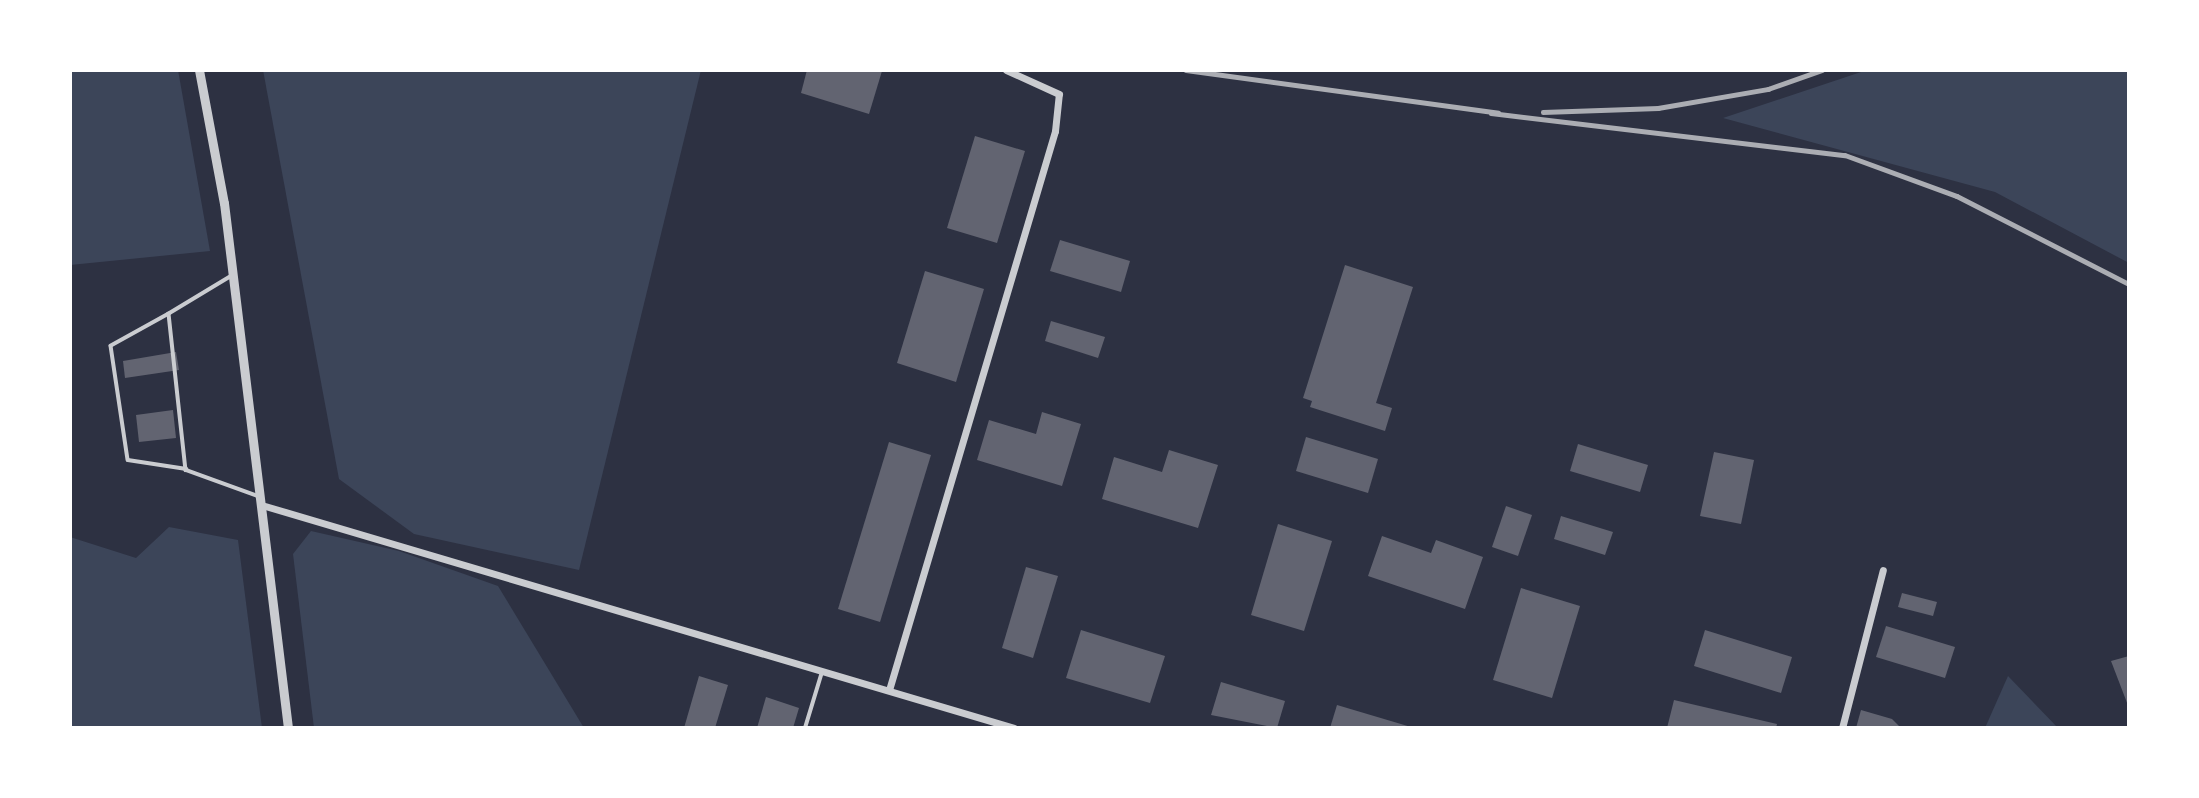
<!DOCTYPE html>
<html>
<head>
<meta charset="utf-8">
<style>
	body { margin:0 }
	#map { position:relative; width:2199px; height:798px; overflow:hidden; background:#2d3142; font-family:Lato,sans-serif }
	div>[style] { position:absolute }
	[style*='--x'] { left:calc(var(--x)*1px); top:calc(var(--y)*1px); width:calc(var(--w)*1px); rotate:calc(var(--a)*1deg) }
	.green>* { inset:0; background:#3c4559 }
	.building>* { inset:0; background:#626471 }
	.service>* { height:3.5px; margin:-1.75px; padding:0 1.75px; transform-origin:1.75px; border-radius:1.75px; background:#caccd0 }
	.minor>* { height:7px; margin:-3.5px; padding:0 3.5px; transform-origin:3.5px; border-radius:3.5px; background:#caccd0 }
	.tertiary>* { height:9px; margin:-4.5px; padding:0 4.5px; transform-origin:4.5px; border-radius:4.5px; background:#caccd0 }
	.rail>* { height:4.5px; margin:-2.25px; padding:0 2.25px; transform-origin:2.25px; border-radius:2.25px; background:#abadb3 }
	span { translate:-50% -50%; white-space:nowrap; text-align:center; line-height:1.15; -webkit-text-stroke:6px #fff; paint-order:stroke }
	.frame { position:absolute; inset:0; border:72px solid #fff; pointer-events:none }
</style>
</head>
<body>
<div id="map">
	<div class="green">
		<i style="clip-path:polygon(70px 70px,178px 70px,210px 251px,70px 265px)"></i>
		<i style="clip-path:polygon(263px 70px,701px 70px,579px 570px,414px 534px,339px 479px)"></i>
		<i style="clip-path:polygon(1867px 70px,2129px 70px,2129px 263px,1995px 192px,1723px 118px)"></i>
		<i style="clip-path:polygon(169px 527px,238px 540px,262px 728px,70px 728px,70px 537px,136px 558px)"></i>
		<i style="clip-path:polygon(311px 531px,399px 551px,498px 586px,584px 728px,314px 728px,293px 554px)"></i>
		<i style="clip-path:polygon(2008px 676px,2058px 728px,1985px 728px)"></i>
	</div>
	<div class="building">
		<i style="clip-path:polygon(807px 70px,882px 71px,869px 114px,801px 93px)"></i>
		<i style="clip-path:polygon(975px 136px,1025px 151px,997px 243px,947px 228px)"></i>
		<i style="clip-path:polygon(1060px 240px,1130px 261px,1121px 292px,1050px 271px)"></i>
		<i style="clip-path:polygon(1345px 265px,1413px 287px,1376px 403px,1392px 408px,1385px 431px,1310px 407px,1312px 401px,1303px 398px)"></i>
		<i style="clip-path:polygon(925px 271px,984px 289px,956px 382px,897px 363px)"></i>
		<i style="clip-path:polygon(1051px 321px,1105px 337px,1098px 358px,1045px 341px)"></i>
		<i style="clip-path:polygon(176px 352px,179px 370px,125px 378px,123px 361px)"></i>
		<i style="clip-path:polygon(173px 410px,176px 438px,139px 442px,136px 415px)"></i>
		<i style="clip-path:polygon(1042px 412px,1081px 424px,1062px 486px,977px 460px,989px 420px,1036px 434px)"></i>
		<i style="clip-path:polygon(1306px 437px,1378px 459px,1368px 493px,1296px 471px)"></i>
		<i style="clip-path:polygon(889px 442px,931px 455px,880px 622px,838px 609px)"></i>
		<i style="clip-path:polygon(1578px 444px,1648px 465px,1640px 492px,1570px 471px)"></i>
		<i style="clip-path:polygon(1169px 450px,1218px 465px,1198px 528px,1102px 499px,1114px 457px,1162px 472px)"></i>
		<i style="clip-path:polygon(1714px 452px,1754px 460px,1741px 524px,1700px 516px)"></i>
		<i style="clip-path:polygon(1506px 506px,1532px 515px,1518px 556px,1492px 547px)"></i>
		<i style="clip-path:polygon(1561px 516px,1613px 532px,1605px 555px,1554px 539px)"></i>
		<i style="clip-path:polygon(1278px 524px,1332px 541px,1304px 631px,1251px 615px)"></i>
		<i style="clip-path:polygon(1382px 536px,1431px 553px,1436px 540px,1483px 557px,1465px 609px,1368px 576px)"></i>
		<i style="clip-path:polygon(1026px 567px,1058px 576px,1033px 658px,1002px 648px)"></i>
		<i style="clip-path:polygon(1521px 588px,1580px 606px,1552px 698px,1493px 680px)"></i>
		<i style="clip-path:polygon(1902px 593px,1937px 602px,1933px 616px,1898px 607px)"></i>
		<i style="clip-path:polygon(1886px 626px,1955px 647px,1945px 678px,1876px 657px)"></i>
		<i style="clip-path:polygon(1081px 630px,1165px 656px,1150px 703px,1066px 678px)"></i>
		<i style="clip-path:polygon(1705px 630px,1792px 657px,1781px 693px,1694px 666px)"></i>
		<i style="clip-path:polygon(2129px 656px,2129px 708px,2111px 661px)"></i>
		<i style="clip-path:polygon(699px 676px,728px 685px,715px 728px,684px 728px)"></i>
		<i style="clip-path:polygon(1221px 682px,1285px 701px,1277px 728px,1211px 715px)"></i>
		<i style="clip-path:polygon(766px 697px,799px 708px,793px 728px,757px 728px)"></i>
		<i style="clip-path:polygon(1674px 700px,1777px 724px,1776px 728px,1667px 728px)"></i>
		<i style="clip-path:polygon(1337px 705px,1411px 727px,1411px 728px,1330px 728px)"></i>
		<i style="clip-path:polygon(1861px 710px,1892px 719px,1901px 728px,1856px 728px)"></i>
	</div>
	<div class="service">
		<i style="--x:232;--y:276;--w:74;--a:148.9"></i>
		<i style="--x:169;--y:314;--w:157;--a:83.8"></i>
		<i style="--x:186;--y:470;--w:77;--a:19.9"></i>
		<i style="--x:169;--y:314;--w:66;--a:151.1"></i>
		<i style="--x:111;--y:346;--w:115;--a:81.5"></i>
		<i style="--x:128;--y:460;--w:59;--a:8.8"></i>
		<i style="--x:805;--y:728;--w:59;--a:-73.1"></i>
	</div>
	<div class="minor">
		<i style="--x:265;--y:506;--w:781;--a:16.51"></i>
		<i style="--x:889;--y:690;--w:583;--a:-73.46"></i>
		<i style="--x:1055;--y:131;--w:37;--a:-84"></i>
		<i style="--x:1059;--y:94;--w:58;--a:-155.6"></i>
		<i style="--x:1842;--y:728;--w:163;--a:-75.5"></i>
	</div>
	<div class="tertiary">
		<i style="--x:199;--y:70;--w:135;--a:79.4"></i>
		<i style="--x:224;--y:203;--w:529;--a:83.05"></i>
	</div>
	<div class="rail">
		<i style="--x:1186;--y:70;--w:315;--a:7.8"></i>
		<i style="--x:1543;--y:112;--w:115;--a:-2"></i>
		<i style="--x:1658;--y:108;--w:112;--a:-9.8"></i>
		<i style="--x:1768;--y:89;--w:57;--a:-19.4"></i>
		<i style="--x:1491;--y:113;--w:356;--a:6.8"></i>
		<i style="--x:1845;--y:155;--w:119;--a:20.1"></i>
		<i style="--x:1957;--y:196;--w:193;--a:27.1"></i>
	</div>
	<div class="frame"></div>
</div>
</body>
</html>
